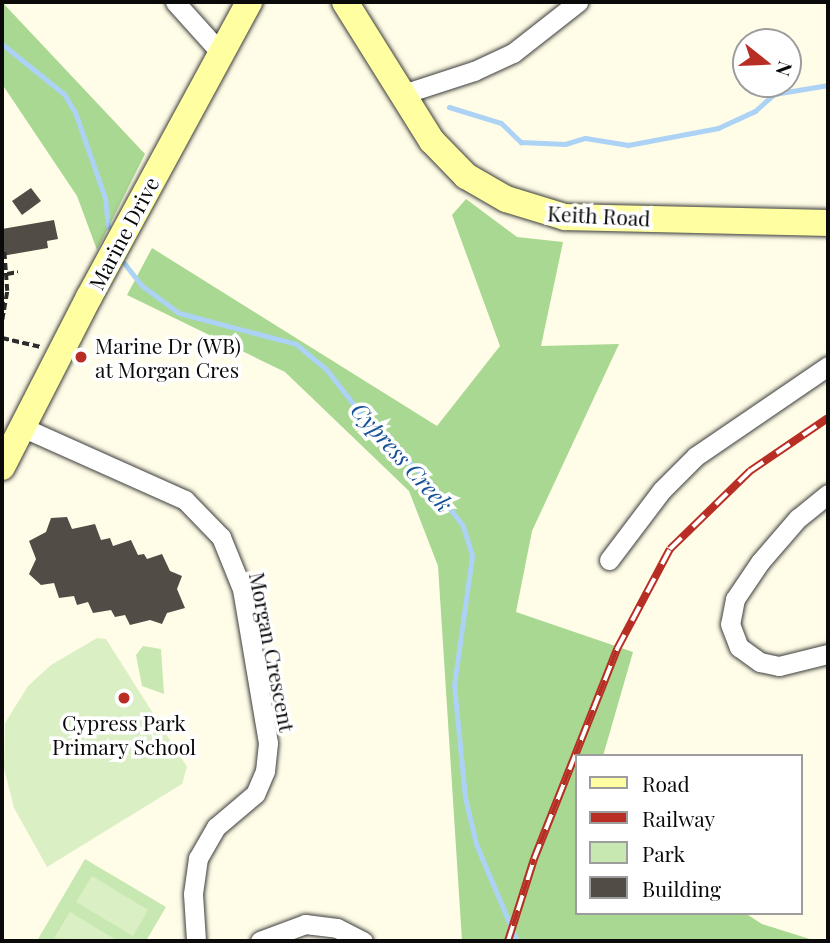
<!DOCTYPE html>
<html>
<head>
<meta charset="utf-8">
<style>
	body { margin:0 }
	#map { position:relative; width:830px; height:943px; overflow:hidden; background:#fffde7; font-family:"Playfair Display",serif }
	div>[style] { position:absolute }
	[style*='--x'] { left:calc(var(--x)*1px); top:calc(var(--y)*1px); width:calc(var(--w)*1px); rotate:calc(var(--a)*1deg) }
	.green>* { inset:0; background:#c8e8b2 }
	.forest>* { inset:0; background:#a9d892 }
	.pitch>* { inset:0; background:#dbefc4 }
	.stream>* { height:5px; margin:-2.5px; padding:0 2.5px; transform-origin:2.5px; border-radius:2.5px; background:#acd2f5 }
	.building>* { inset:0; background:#524c46 }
	.path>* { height:3.5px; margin-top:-1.75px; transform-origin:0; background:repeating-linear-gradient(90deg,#2c2c2c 0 7px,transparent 0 10.5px) }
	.roads { filter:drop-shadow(0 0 2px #3d3d3d) drop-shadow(0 0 2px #3d3d3d) }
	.street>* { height:19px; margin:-9.5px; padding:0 9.5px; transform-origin:9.5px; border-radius:9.5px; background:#fff }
	.secondary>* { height:26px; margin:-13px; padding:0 13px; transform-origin:13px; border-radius:13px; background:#ffffa2 }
	.rail>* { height:8px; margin-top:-4px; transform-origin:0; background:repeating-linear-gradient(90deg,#fff 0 16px,#b82d24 0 32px); box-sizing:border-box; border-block:2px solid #b82d24 }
	.dots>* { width:19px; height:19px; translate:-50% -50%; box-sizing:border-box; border:4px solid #fff; border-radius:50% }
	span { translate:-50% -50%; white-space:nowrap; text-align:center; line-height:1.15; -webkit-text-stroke:7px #fff; paint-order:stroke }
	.street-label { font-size:21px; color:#0a0a0a }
	.poi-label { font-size:21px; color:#0a0a0a }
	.left { translate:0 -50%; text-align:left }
	.water-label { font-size:23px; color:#155199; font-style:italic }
	.frame { position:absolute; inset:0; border:4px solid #0a0a0a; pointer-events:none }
	.legend { position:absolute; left:575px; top:754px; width:228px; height:161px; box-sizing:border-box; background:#fff; border:2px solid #9d9d9d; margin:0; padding:9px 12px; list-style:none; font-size:21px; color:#0a0a0a }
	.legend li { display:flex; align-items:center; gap:14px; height:35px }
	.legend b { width:35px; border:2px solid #9d9d9d }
	.north { position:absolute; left:732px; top:28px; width:70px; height:70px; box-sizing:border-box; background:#fff; border:2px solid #9d9d9d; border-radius:50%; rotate:108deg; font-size:19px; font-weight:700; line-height:28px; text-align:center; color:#0a0a0a }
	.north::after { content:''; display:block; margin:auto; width:24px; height:32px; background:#b82d24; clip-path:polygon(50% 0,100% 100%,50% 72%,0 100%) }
</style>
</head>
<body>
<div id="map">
	<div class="green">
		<i style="clip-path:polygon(143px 646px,161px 649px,164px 694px,142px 686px,136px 655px)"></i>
		<i style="clip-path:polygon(85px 859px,166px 907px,146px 941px,38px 939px)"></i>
	</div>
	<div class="forest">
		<i style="clip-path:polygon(2px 2px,145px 154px,97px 250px,77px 196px,2px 84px)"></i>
		<i style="clip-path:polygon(466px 199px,517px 237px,563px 242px,541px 346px,619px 344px,532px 531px,516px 612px,633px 652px,603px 756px,576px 756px,576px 913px,745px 913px,762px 924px,816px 941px,462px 941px,438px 566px,409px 491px,285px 372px,127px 295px,152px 248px,437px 426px,500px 346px,452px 215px)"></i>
	</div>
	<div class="pitch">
		<i style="clip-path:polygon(97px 638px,106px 639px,187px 767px,182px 784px,47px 867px,14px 808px,4px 768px,5px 723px,28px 686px,51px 665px)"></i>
		<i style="clip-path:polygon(92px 876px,148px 910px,133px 936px,76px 902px)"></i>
		<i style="clip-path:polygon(70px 912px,118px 941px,54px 938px)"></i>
	</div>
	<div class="stream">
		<i style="--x:2;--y:44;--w:80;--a:38.9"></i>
		<i style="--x:64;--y:94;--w:21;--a:59"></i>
		<i style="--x:75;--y:112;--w:91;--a:70.8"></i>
		<i style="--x:105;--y:198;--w:29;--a:84"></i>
		<i style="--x:449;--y:107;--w:54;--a:17.1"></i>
		<i style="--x:501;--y:123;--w:28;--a:44"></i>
		<i style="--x:521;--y:142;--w:44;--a:2.6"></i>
		<i style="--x:565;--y:144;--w:21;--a:-17"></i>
		<i style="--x:585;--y:138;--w:44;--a:9.2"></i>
		<i style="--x:628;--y:145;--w:92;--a:-10.7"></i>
		<i style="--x:718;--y:128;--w:41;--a:-24.7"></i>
		<i style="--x:755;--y:111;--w:25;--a:-42"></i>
		<i style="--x:774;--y:94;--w:55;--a:-9.5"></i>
		<i style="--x:124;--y:263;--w:28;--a:52"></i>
		<i style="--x:141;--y:285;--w:47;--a:36.4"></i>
		<i style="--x:179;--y:313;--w:121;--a:14.8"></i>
		<i style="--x:296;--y:344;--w:39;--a:40"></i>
		<i style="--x:326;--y:369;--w:70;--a:52"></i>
		<i style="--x:369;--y:424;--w:84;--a:43.6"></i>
		<i style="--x:430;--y:482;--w:55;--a:53.1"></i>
		<i style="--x:463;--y:526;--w:31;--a:73"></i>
		<i style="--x:472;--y:556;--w:130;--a:97.9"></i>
		<i style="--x:454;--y:685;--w:113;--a:84.4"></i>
		<i style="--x:465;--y:797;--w:48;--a:76.8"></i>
		<i style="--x:476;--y:844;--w:105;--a:67.1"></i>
	</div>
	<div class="building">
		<i style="clip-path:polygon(31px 188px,41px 201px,22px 215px,12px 201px)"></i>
		<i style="clip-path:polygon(54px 220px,58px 239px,47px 241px,48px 248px,2px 256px,2px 229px)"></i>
		<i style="clip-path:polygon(67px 517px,72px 529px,95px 524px,101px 540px,110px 538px,113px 546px,131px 540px,138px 555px,144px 554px,147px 559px,162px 554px,170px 571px,182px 576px,177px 589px,185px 608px,167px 613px,162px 624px,150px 620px,130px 625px,125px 615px,115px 617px,111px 610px,93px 613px,88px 602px,77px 605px,74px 596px,59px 598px,54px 583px,41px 585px,29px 574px,36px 559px,29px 541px,46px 532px,51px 518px)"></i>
	</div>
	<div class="path">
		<i style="--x:7;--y:274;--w:11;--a:-10"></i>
		<i style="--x:2;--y:320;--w:29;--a:-80"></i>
		<i style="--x:7;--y:291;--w:41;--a:-94.2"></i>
		<i style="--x:2;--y:338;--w:40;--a:13"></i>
	</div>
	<div class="roads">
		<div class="street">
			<i style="--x:175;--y:2;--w:67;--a:48"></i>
			<i style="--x:400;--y:95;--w:78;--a:-18"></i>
			<i style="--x:474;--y:71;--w:43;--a:-24.8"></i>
			<i style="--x:513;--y:53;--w:83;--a:-38.1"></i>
			<i style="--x:22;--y:427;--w:179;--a:24.1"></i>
			<i style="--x:185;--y:500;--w:52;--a:45.8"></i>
			<i style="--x:221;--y:537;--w:56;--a:68"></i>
			<i style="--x:242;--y:589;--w:156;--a:80.4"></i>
			<i style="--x:268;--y:743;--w:28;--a:96"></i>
			<i style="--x:265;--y:771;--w:25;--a:113"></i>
			<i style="--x:255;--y:794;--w:51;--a:139.8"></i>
			<i style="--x:216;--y:827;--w:36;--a:120"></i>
			<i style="--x:198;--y:858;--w:36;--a:98"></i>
			<i style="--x:193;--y:894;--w:47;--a:86.3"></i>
			<i style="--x:828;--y:494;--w:38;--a:141"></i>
			<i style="--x:798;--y:518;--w:58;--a:130.8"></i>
			<i style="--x:760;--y:562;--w:45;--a:124"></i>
			<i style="--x:735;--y:599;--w:25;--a:101"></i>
			<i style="--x:730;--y:624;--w:25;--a:69"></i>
			<i style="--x:739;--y:647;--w:26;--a:36"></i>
			<i style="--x:760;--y:662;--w:19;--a:12"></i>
			<i style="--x:779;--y:666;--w:50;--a:-13.8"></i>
			<i style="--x:609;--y:560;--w:88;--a:-52.9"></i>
			<i style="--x:662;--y:490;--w:48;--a:-45"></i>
			<i style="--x:696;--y:456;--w:160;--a:-34.3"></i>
			<i style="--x:260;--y:941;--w:48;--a:-20.7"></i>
			<i style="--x:305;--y:924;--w:32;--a:7"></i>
			<i style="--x:337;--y:928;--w:29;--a:27"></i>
		</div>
		<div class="secondary">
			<i style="--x:345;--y:2;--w:164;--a:58"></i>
			<i style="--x:432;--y:141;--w:49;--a:45.8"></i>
			<i style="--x:466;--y:176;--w:46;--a:29.9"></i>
			<i style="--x:506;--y:199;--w:62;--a:17"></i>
			<i style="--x:565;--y:217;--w:263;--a:1.3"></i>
			<i style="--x:2;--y:467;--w:191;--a:-62.9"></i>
			<i style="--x:89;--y:297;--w:336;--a:-61.5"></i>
		</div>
	</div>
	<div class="rail">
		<i style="--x:508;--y:941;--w:86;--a:-72.4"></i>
		<i style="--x:534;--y:859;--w:226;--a:-68.4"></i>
		<i style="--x:617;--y:649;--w:113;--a:-62.1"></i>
		<i style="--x:670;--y:549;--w:112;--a:-44.3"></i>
		<i style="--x:750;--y:471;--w:94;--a:-34.2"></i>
	</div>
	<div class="dots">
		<i style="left:81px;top:357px;background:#b82d24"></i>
		<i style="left:124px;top:698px;background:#b82d24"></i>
	</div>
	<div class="street-label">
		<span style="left:599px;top:215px;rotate:3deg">Keith Road</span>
		<span style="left:123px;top:233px;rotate:-62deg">Marine Drive</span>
		<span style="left:273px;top:652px;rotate:79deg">Morgan Crescent</span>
	</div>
	<div class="poi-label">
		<span class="left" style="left:95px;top:357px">Marine Dr (WB)<br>at Morgan Cres</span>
		<span style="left:124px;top:734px">Cypress Park<br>Primary School</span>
	</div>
	<div class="water-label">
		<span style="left:402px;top:457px;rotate:48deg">Cypress Creek</span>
	</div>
	<div class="frame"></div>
	<ul class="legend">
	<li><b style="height:9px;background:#ffffa2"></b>Road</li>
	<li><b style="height:9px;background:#b82d24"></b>Railway</li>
	<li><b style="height:19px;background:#c8e8b2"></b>Park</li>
	<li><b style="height:19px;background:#524c46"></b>Building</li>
	</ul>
	<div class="north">N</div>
</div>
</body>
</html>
